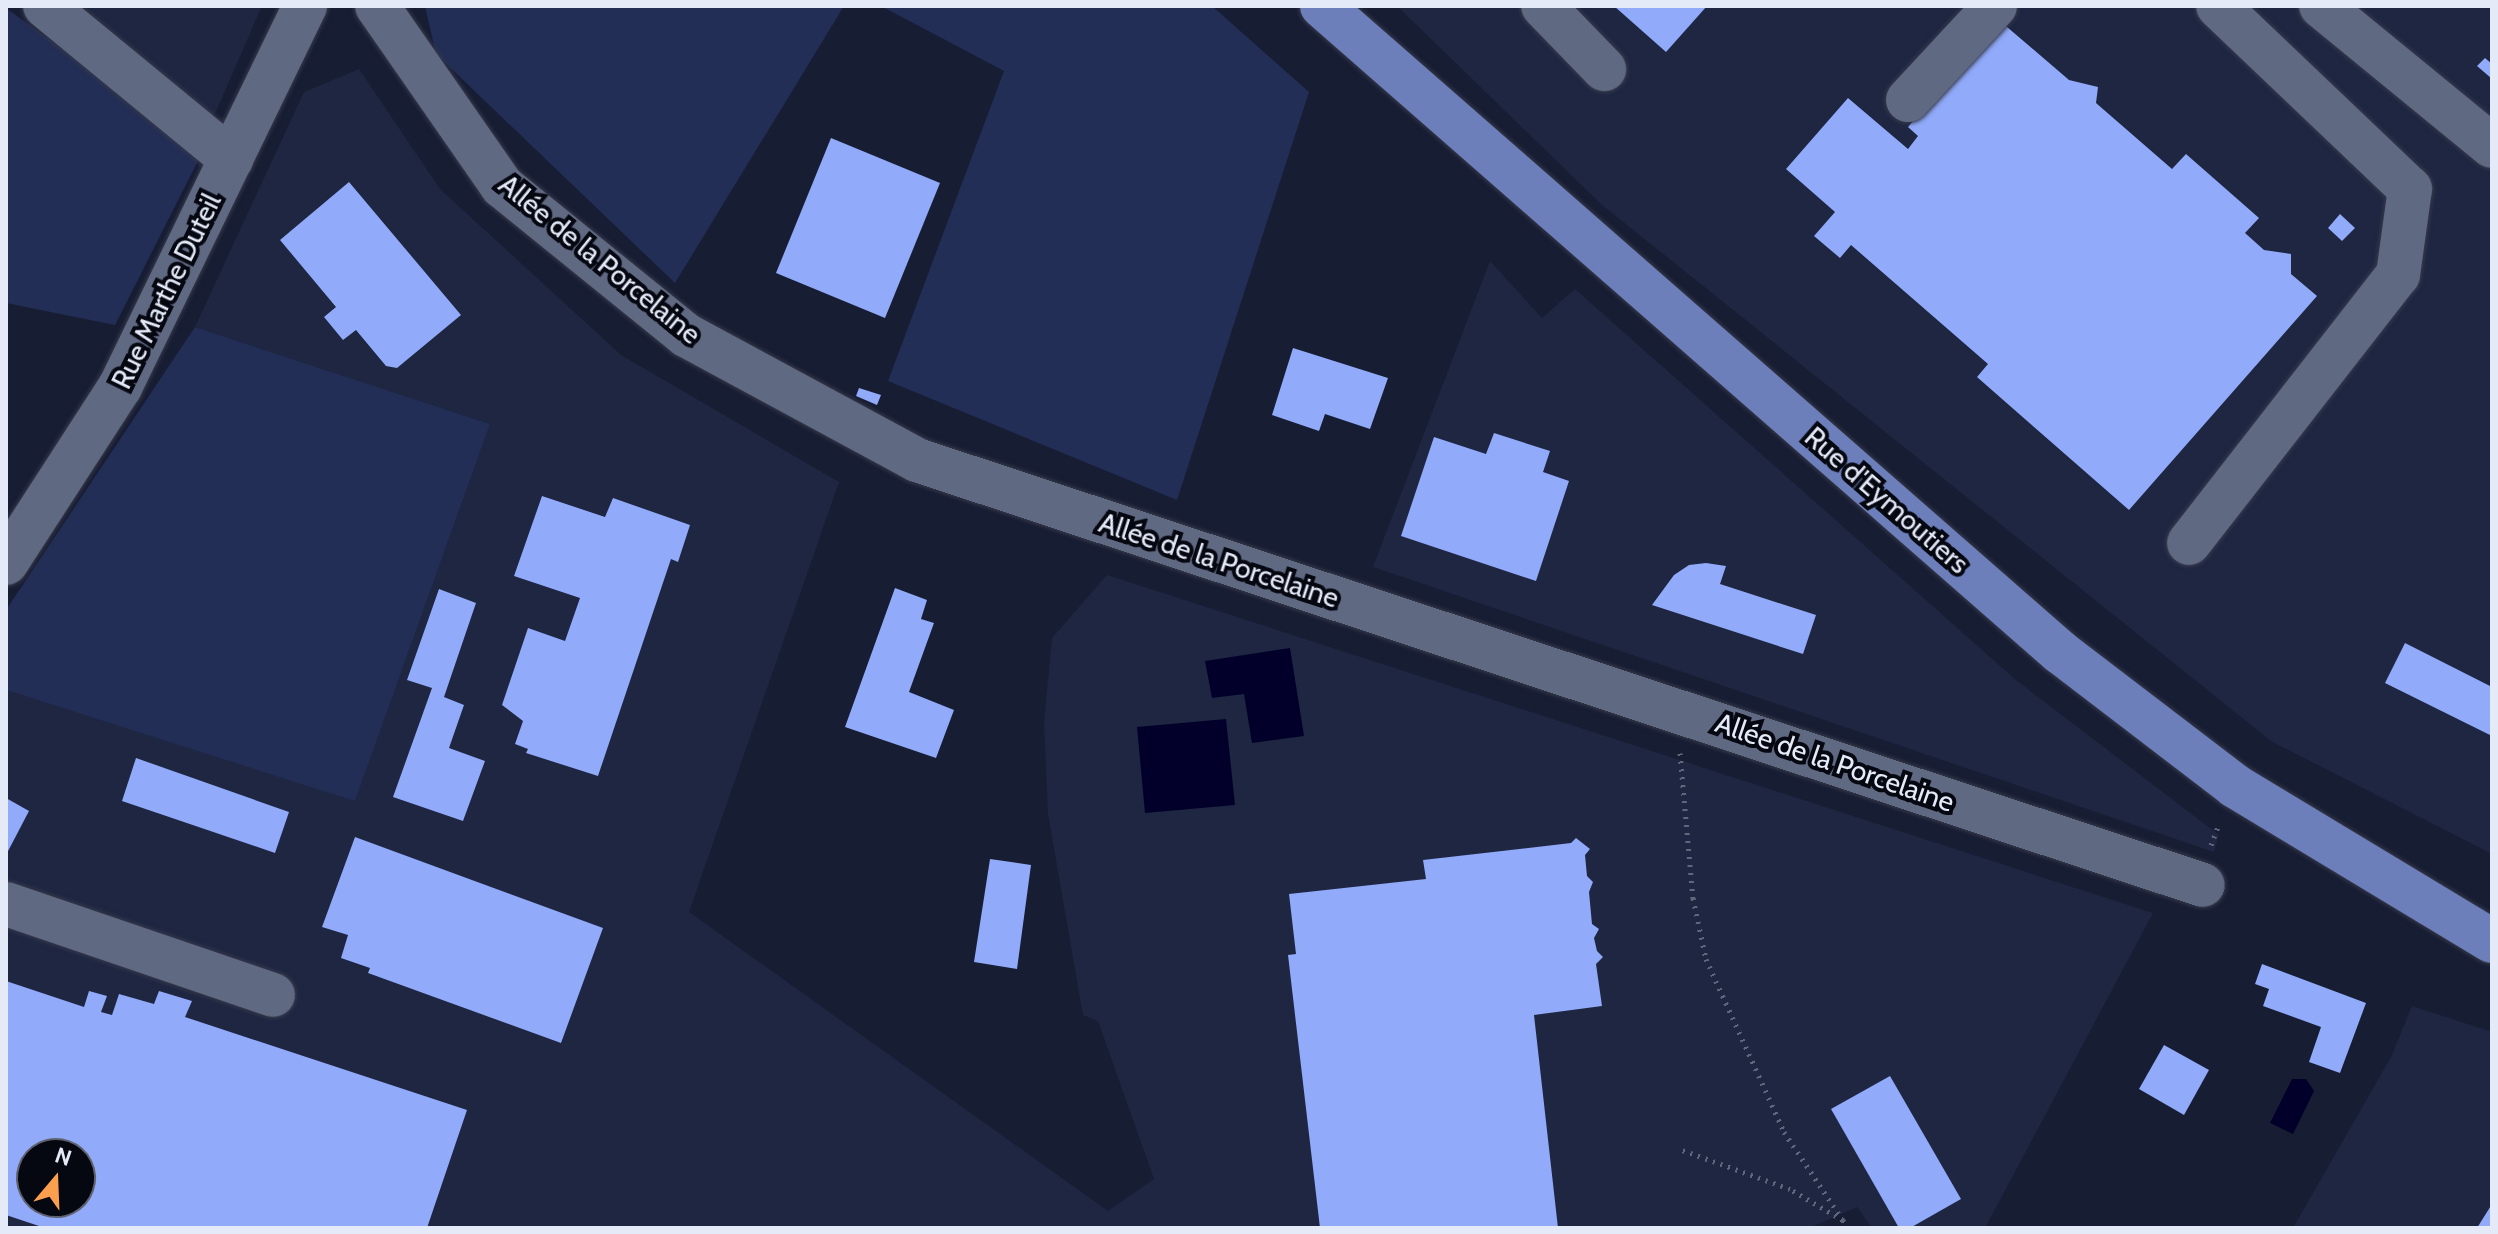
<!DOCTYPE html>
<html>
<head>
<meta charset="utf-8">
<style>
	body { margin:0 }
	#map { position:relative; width:2498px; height:1234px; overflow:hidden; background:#171d33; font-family:Cabin,sans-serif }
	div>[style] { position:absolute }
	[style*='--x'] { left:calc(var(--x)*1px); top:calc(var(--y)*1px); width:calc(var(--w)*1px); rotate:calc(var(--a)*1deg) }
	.built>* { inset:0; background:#1e2642 }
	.green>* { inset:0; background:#232e56 }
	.water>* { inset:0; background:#02002a }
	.building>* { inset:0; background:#91aafa }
	.path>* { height:5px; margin-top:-2.5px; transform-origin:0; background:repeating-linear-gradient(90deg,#61667a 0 2px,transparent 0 8px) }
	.roads { filter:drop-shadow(0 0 2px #36394b) drop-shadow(0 0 2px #36394b) }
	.minor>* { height:44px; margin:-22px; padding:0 22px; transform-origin:22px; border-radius:22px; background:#606982 }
	.major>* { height:44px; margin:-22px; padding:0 22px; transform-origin:22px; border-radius:22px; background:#6d7fbb }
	span { translate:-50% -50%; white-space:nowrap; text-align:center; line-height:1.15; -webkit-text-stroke:8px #060811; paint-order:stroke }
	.street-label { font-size:28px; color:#e5eaf9 }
	.frame { position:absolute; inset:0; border:8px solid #e5eaf9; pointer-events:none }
	.north { position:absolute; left:16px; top:1138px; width:80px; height:80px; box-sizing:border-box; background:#060811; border:2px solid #5f626e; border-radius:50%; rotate:19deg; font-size:22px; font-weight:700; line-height:32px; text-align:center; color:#e5eaf9 }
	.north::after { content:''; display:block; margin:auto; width:28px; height:36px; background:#f99f4d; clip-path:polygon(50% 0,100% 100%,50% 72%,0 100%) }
</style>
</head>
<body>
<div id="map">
	<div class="built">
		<i style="clip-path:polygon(66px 6px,262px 6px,214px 116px)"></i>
		<i style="clip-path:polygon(1397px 6px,2492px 6px,2492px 854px,2271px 741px,1602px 205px)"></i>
		<i style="clip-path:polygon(evenodd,359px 69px,440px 189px,621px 355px,839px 482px,689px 912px,1108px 1211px,1154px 1179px,1098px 1021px,1083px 1015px,1048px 814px,1044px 723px,1052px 638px,1107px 575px,2153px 913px,1985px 1228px,1872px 1228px,1857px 1207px,1809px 1228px,6px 1228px,6px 690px,355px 800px,490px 424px,195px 327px,304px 92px,359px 69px,32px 1154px,80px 1154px,80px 1202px,32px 1202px,32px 1154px)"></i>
		<i style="clip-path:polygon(1490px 261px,1542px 318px,1575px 289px,2016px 680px,2219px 835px,2214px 852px,1373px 567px)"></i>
		<i style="clip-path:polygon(2412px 1006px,2492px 1032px,2492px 1228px,2293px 1228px,2391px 1057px)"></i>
	</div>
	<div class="green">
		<i style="clip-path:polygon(425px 6px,844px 6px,675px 283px,436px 54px)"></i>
		<i style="clip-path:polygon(881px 6px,1212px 6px,1309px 92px,1177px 500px,888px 381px,1004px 71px)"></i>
		<i style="clip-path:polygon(6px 8px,203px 151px,115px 325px,6px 303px)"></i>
		<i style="clip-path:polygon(195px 327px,490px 424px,355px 801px,6px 690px,6px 610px)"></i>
	</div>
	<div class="water">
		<i style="clip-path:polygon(1290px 648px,1304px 736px,1252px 743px,1244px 694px,1212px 698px,1205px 661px)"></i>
		<i style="clip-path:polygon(1226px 719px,1235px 805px,1145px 813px,1137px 727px)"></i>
		<i style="clip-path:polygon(2292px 1079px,2306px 1079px,2314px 1091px,2293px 1134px,2270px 1123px)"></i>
	</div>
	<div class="building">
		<i style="clip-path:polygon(1614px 6px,1707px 6px,1666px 52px)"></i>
		<i style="clip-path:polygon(2000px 21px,2069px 80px,2098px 87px,2096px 103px,2172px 169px,2186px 154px,2259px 218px,2245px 233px,2264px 250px,2291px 254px,2291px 274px,2317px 296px,2129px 510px,1977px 377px,1988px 364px,1851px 245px,1840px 258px,1814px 236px,1835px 212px,1786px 169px,1848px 98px,1908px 149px,1918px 136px,1908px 127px)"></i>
		<i style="clip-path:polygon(2485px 58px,2492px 64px,2491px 78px,2477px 66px)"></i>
		<i style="clip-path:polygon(831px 138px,940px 183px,885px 318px,776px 273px)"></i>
		<i style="clip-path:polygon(349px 182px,461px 315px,397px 368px,386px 366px,356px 330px,343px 340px,324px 317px,336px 307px,280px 240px)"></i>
		<i style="clip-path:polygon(2340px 214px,2355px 228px,2342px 241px,2328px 228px)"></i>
		<i style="clip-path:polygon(1293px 348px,1388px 378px,1370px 429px,1325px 414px,1319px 431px,1272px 415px)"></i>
		<i style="clip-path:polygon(859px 388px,881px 395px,877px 405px,856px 396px)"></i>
		<i style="clip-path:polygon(1494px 433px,1550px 451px,1543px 472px,1569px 481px,1536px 581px,1401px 536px,1434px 437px,1486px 454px)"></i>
		<i style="clip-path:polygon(542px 496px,605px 517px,613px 498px,690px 525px,678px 562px,671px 559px,598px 776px,526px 753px,528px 749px,515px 744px,523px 721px,502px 705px,528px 628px,565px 641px,580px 598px,514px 576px)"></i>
		<i style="clip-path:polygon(1706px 563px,1726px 566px,1720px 584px,1816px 615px,1803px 654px,1652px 605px,1674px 575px,1689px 565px)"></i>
		<i style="clip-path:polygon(895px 588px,927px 600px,921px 619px,934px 623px,909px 692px,954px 710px,936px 758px,845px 727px)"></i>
		<i style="clip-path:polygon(439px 589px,476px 603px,444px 697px,464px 705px,449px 748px,485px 761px,463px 821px,393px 797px,432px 688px,407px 680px)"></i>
		<i style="clip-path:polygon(2405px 643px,2492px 687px,2492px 736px,2385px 683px)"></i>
		<i style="clip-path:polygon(136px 758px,289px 812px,275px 853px,122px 801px)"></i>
		<i style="clip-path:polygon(6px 798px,29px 811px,6px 855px)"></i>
		<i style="clip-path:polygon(355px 837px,603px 928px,561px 1043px,368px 973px,370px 968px,341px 958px,348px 935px,322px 927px)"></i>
		<i style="clip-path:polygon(1576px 838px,1590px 849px,1585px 855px,1587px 876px,1593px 882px,1589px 892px,1592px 924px,1599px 929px,1594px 938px,1597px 951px,1603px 957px,1596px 964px,1602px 1006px,1534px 1015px,1558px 1228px,1320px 1228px,1288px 955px,1296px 954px,1289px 894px,1426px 879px,1423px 860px,1571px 843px)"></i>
		<i style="clip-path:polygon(990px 859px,1031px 865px,1017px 969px,974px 962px)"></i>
		<i style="clip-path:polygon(2262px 964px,2366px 1003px,2340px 1073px,2309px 1062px,2321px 1027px,2263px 1006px,2269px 989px,2255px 984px)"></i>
		<i style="clip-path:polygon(evenodd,6px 981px,84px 1007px,89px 991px,107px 996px,101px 1012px,112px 1015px,119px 994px,154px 1004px,159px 991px,192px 1001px,185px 1017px,467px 1110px,427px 1228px,45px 1228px,6px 1215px,6px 981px,32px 1154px,80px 1154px,80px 1202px,32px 1202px,32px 1154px)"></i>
		<i style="clip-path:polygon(2164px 1045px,2209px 1070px,2184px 1115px,2139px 1089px)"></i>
		<i style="clip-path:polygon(1890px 1076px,1961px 1199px,1910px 1228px,1899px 1228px,1831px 1109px)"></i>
		<i style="clip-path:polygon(2492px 1204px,2492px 1228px,2477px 1228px)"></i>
	</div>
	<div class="path">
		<i style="--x:1680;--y:753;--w:146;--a:84.9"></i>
		<i style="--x:1693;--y:898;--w:62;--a:78"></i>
		<i style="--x:1706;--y:959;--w:190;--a:65.7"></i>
		<i style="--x:1784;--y:1132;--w:106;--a:56.2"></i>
		<i style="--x:1843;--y:1220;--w:61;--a:-149.7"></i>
		<i style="--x:1790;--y:1189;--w:115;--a:-160.1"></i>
		<i style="--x:2211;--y:845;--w:22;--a:-69"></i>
		<i style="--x:1843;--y:1220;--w:9;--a:58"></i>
	</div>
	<div class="roads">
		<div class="minor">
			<i style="--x:45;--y:6;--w:241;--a:39.4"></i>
			<i style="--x:377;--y:6;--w:219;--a:55.2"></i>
			<i style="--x:502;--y:186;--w:237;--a:39"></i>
			<i style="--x:686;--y:335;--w:263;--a:28.4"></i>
			<i style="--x:917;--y:460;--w:1354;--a:18.29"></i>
			<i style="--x:1543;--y:6;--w:88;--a:45.9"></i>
			<i style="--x:2321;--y:6;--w:221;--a:39.3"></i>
			<i style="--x:1908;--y:100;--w:128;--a:-47.2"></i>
			<i style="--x:2189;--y:543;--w:340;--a:-52.1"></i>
			<i style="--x:2398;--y:275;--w:87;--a:-82.1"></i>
			<i style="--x:2410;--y:189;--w:265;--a:-136.4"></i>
			<i style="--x:6;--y:563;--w:210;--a:-57.1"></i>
			<i style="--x:120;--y:387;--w:424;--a:-64.1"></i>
			<i style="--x:6;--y:904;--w:282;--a:18.8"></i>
		</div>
		<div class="major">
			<i style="--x:1322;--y:6;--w:981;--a:41.2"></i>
			<i style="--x:2060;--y:652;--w:220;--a:37.4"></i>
			<i style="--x:2235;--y:786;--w:300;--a:31.1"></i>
		</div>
	</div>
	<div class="street-label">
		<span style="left:600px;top:259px;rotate:39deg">Allée de la Porcelaine</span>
		<span style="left:166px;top:291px;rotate:-64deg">Rue Marthe Duteil</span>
		<span style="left:1887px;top:500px;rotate:41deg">Rue d'Eymoutiers</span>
		<span style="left:1219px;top:560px;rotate:18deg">Allée de la Porcelaine</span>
		<span style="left:1835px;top:762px;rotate:19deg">Allée de la Porcelaine</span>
	</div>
	<div class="frame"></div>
	<div class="north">N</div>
</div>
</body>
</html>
